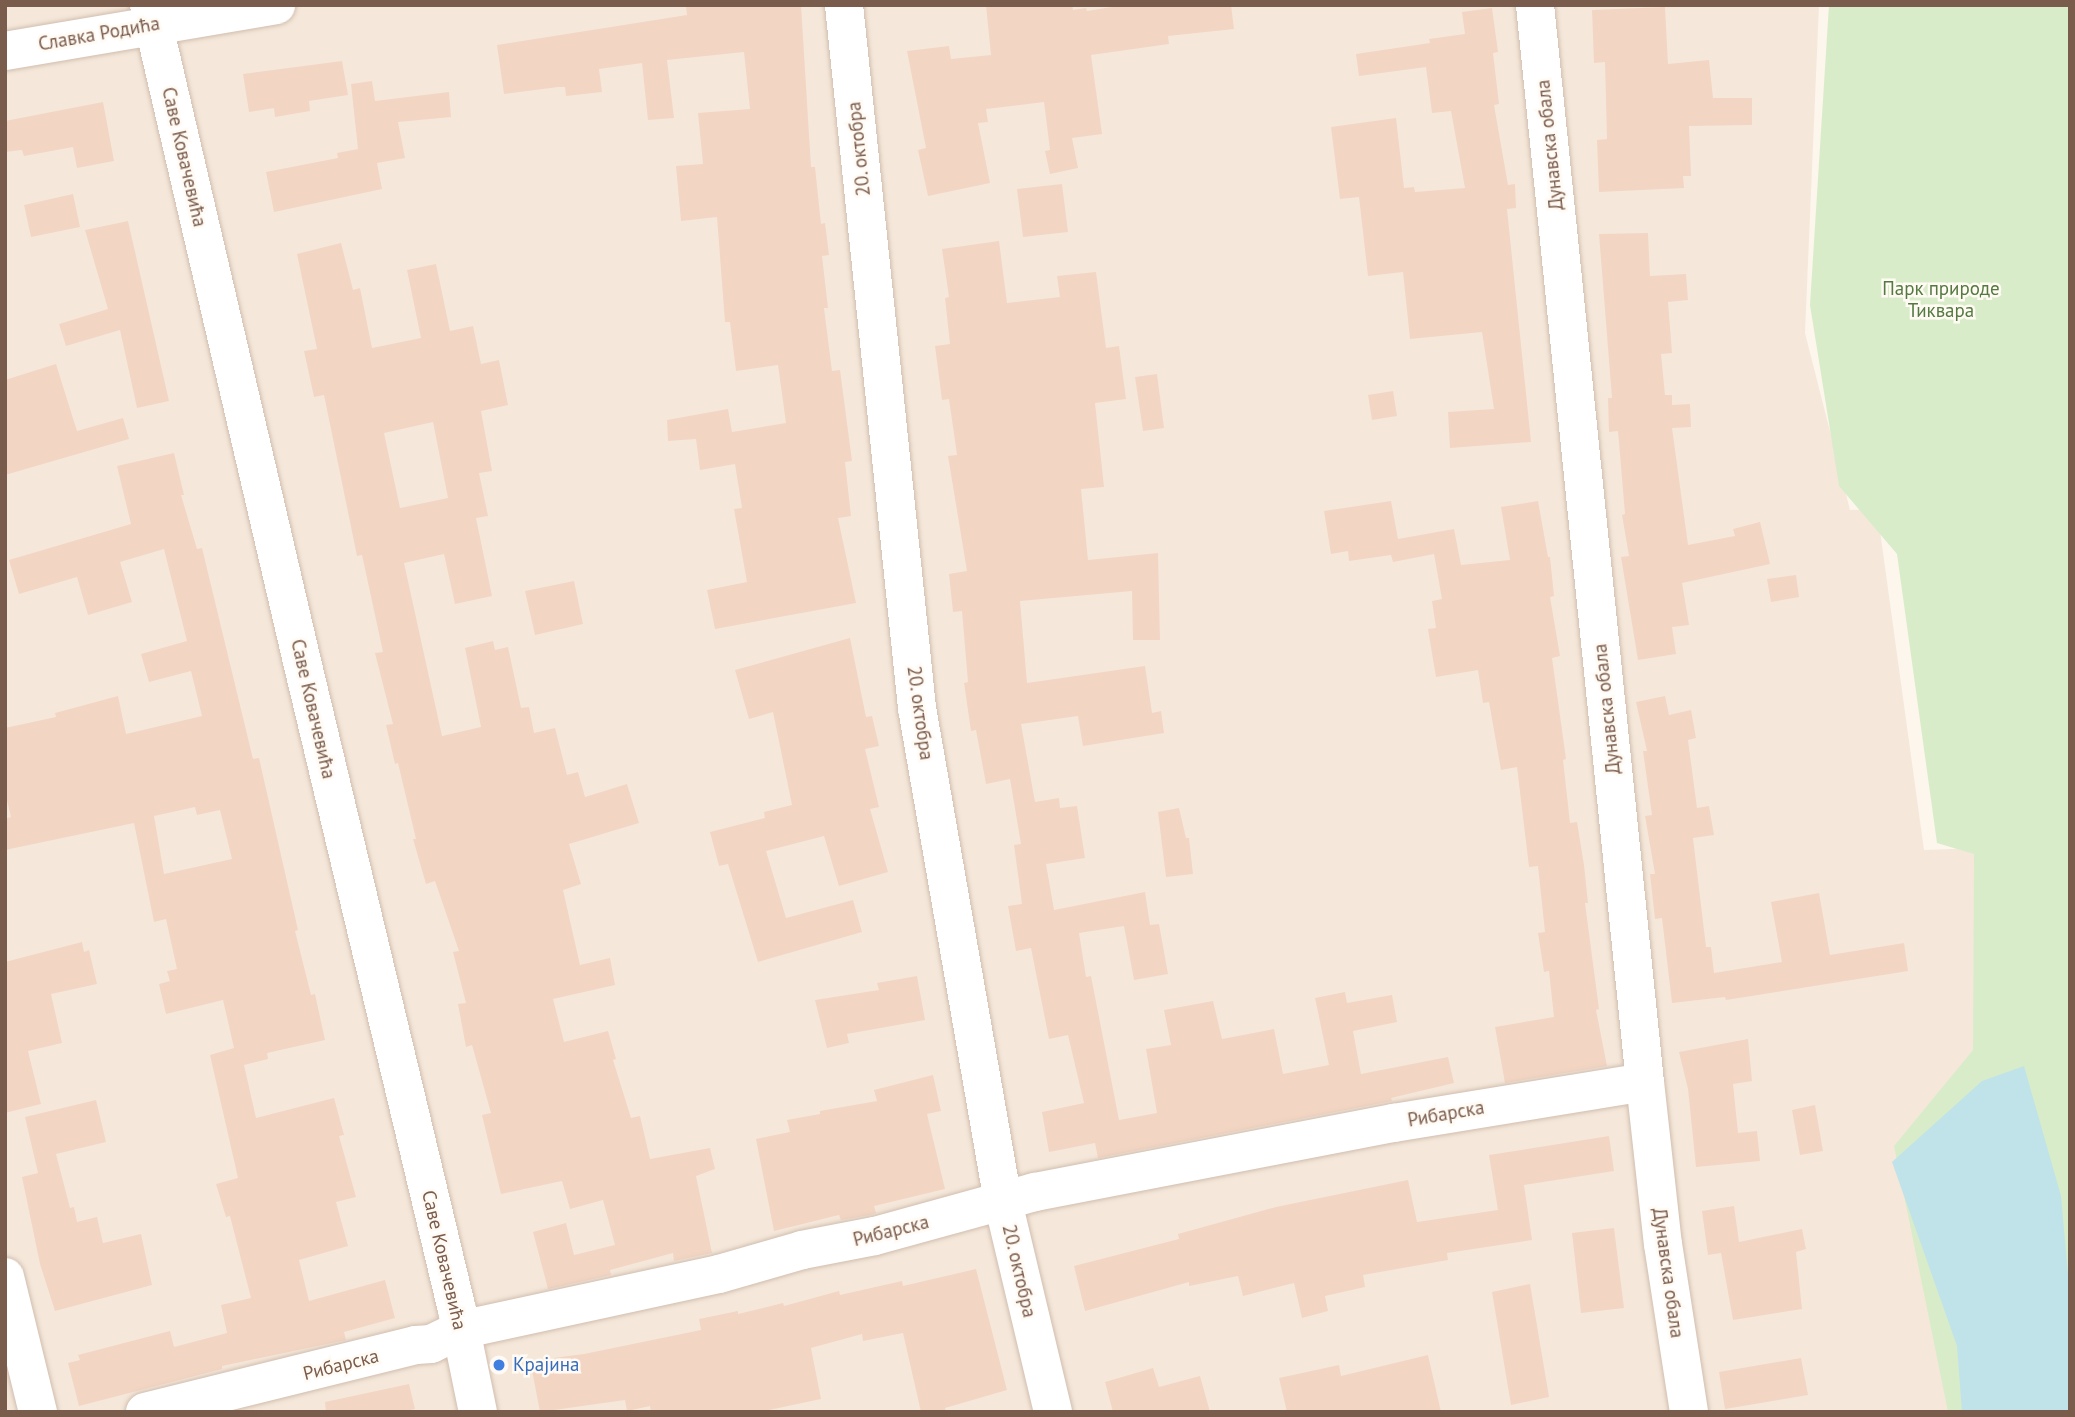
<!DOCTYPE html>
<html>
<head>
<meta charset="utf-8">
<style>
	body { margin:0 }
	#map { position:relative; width:2075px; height:1417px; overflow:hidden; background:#fdf6ec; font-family:"PT Sans",sans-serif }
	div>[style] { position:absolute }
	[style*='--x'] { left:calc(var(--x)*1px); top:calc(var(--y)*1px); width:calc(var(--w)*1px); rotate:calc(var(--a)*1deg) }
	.residential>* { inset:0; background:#f5e8da }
	.green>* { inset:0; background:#d8ecc9 }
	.water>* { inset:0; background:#bfe3e8 }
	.building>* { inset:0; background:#f3d5c3 }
	.roads { filter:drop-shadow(0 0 2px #d1beb0) drop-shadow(0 0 2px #d1beb0) }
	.minor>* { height:38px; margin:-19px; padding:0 19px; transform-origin:19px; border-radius:19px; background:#fff }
	.dots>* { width:19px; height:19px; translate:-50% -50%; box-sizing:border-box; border:4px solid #fffaf3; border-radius:50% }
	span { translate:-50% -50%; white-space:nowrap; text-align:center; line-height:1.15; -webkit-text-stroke:5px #fffaf3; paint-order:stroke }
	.street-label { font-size:19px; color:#7a5c4d }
	.park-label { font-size:19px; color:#537a41 }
	.shop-label { font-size:19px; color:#366cbe }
	.left { translate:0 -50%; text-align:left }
	.frame { position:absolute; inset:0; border:7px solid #7a5c4d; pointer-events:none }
</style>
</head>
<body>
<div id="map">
	<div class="residential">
		<i style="clip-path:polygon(5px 5px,1819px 5px,1805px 333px,1850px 510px,1877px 509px,1924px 850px,1979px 848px,1982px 1081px,1957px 1346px,1962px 1412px,5px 1412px)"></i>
	</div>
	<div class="green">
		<i style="clip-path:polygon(1829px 5px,2070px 5px,2070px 1412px,1948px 1412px,1894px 1146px,1973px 1050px,1974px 854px,1937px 843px,1897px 554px,1839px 486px,1810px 305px)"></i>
	</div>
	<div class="water">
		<i style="clip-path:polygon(2024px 1066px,2061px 1196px,2070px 1297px,2070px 1412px,1962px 1412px,1957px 1346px,1892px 1162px,1982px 1081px)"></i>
	</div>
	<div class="building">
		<i style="clip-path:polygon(686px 5px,801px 5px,811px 167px,815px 167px,821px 224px,825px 223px,829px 255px,822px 256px,828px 308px,824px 308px,832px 371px,840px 370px,852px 461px,845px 462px,851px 516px,838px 518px,856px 603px,715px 629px,707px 590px,747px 582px,734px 509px,742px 508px,735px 464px,700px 470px,696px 439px,668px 441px,667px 420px,728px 409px,732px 432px,786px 423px,778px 365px,736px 371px,730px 322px,725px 322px,717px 217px,681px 221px,676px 166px,703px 164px,698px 113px,750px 109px,744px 52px,667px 60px,674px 118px,648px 120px,642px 63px,599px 69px,602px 92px,566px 96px,565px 87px,558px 87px,504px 94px,497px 45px,687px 15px)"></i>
		<i style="clip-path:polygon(986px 5px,1072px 5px,1073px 10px,1086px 8px,1087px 11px,1124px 5px,1231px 5px,1234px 29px,1168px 36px,1169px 44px,1091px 55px,1102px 134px,1072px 138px,1078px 168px,1050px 174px,1045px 151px,1050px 150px,1044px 102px,986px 109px,988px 122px,978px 123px,990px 183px,928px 196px,918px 150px,926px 148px,907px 51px,949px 46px,951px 59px,991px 55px)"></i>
		<i style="clip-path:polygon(1665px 7px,1668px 64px,1709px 60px,1713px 98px,1752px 98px,1752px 125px,1689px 126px,1691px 176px,1683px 176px,1684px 188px,1599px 192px,1597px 140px,1607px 139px,1605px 62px,1594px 63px,1592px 10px)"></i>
		<i style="clip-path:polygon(1492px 8px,1498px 52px,1493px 53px,1499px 104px,1494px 105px,1508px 185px,1515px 184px,1516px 208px,1507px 209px,1531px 442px,1450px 448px,1448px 412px,1494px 409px,1482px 332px,1410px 339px,1403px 272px,1368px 276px,1359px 197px,1340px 199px,1331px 127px,1396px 118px,1404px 188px,1414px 187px,1415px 192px,1465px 188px,1451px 111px,1432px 113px,1426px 67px,1359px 76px,1356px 54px,1430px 43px,1429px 39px,1465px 34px,1462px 12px)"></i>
		<i style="clip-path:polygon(342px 61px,348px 95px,309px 101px,310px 111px,275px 117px,274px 108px,249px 112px,243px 74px)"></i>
		<i style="clip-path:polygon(372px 81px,375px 101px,449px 92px,451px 117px,398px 122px,405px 158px,377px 163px,382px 189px,274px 212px,266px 172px,338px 158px,337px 153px,358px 149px,351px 84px)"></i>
		<i style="clip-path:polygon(103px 102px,114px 161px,77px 168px,73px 147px,24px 156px,22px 150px,5px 152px,5px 121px)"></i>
		<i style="clip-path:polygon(1062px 184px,1068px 232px,1023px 237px,1017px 189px)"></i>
		<i style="clip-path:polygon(73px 194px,80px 227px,31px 237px,24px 205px)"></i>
		<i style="clip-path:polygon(128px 221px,169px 401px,137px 408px,120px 330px,66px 346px,59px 324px,108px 309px,85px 230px)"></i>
		<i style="clip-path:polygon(1648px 233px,1650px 276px,1686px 274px,1688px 300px,1668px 302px,1672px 353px,1661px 354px,1665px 395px,1672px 395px,1672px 405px,1690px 404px,1691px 427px,1672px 428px,1688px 545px,1735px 536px,1733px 529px,1760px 522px,1770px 564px,1682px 583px,1689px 625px,1672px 627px,1676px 654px,1638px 660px,1621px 557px,1629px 556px,1622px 515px,1625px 514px,1618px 431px,1609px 432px,1608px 398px,1612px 398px,1599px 234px)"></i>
		<i style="clip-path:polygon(999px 241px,1007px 303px,1060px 297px,1057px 276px,1096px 272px,1106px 348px,1119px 346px,1126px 399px,1095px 403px,1104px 487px,1081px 489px,1088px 560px,1158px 553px,1160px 640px,1133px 640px,1132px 591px,1020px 601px,1027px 683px,1145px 666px,1152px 713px,1161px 711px,1164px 733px,1083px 746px,1078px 716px,1021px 724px,1035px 802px,1059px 798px,1060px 808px,1077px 806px,1085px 858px,1046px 864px,1054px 910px,1145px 892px,1150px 925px,1159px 924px,1168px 974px,1134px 980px,1124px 926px,1079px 933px,1086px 977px,1091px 976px,1119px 1120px,1157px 1113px,1146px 1049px,1171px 1045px,1164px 1010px,1213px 1001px,1222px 1039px,1274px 1029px,1283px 1074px,1329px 1065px,1315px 998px,1345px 992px,1347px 1003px,1392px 995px,1397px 1022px,1353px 1031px,1361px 1074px,1448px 1057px,1454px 1083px,1391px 1098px,1392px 1101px,1098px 1158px,1095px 1143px,1049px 1152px,1042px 1112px,1084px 1103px,1068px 1035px,1049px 1039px,1031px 948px,1016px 951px,1008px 906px,1022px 904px,1014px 845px,1021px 844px,1010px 779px,986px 784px,976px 730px,971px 731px,964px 683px,968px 682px,962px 611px,953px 612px,949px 574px,967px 571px,948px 456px,957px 455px,949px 399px,942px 400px,935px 346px,950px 344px,945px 298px,949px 297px,942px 249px)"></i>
		<i style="clip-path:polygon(evenodd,341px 243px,353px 290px,360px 288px,372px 348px,421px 338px,407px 270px,436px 264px,450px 331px,473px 326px,481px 364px,499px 360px,508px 405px,481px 411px,492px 471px,479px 473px,488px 516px,476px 518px,492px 596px,455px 604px,444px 554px,404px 563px,442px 736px,481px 727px,465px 648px,493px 641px,495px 650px,508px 647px,521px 708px,529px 707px,534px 733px,555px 728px,567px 775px,578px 772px,585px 797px,627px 784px,639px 823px,569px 844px,581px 884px,563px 890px,580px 965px,610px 958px,615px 985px,553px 999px,564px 1042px,608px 1031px,616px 1059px,613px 1060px,631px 1118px,640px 1116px,650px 1159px,710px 1148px,715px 1169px,696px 1176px,712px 1253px,674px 1261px,673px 1253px,610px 1270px,611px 1275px,548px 1289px,533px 1232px,566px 1223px,574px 1255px,615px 1245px,603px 1200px,570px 1209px,562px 1181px,501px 1194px,482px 1115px,491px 1113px,472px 1045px,466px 1047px,458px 1004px,466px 1003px,453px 952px,459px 951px,435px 881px,426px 884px,413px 839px,416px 839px,398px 763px,395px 764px,386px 725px,393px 724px,375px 653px,383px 652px,362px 555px,357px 556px,324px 395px,314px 397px,304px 351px,317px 349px,297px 254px,341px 243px,433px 422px,448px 498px,400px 508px,384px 433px,433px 422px)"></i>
		<i style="clip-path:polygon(56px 364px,77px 431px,123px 418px,129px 439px,5px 475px,5px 380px)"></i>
		<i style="clip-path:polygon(1157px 374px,1164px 428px,1143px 431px,1135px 377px)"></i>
		<i style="clip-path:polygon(1393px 391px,1397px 416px,1372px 420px,1368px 395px)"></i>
		<i style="clip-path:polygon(evenodd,174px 453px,184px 495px,181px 495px,197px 549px,202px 548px,253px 759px,259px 758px,298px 930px,295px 931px,311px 995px,315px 994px,325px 1040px,267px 1053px,268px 1059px,244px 1065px,256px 1118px,334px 1098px,344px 1135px,339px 1136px,356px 1197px,336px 1202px,348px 1246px,299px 1260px,309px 1301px,385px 1280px,395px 1318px,344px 1332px,346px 1340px,222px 1366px,222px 1369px,79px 1406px,68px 1363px,80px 1360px,78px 1355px,170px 1331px,174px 1347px,227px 1333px,221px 1305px,251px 1298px,230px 1216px,226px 1217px,216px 1184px,238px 1178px,210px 1055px,234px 1048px,223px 1000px,166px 1014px,159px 984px,170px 981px,167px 971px,177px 969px,166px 919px,154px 922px,134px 823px,5px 850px,5px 819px,11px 817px,5px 792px,5px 728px,56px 717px,55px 713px,118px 696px,126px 734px,202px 716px,191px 671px,149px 682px,141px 654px,187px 641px,164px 549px,120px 562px,132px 602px,88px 615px,77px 577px,19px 594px,9px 560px,131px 524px,117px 466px,174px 453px,195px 807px,197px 815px,220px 810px,232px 859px,164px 874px,154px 816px,195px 807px)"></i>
		<i style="clip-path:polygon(1391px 501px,1398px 539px,1454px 529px,1461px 565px,1510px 560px,1501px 507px,1538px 501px,1548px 557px,1550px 557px,1554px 596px,1550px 597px,1560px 656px,1552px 658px,1566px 759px,1563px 760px,1570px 823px,1577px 822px,1584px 865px,1588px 903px,1585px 903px,1599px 1009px,1596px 1010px,1607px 1066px,1505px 1083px,1495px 1027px,1554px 1017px,1549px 971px,1544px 972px,1538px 933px,1545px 932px,1538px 866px,1529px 867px,1517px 767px,1501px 770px,1489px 702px,1483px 703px,1478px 670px,1436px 677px,1428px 629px,1436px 628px,1432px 601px,1442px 599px,1434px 554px,1393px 562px,1391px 555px,1349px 561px,1348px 551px,1331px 554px,1324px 511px)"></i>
		<i style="clip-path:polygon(1796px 575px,1799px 597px,1771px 602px,1767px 579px)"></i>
		<i style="clip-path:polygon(574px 581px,583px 624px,535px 635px,525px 591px)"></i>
		<i style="clip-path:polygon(850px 638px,866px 717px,872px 716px,879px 746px,865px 749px,879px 807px,870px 809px,888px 872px,839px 886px,824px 836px,766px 851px,786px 918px,853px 900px,862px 932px,758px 962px,728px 864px,719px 866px,710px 832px,765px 818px,764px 812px,792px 805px,773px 712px,749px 719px,735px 670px)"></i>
		<i style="clip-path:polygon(1665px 696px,1669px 715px,1691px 710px,1696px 738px,1688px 740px,1697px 808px,1709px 806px,1714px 835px,1693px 838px,1706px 947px,1711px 947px,1714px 973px,1782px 962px,1771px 902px,1819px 893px,1830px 955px,1904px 943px,1908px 971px,1726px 1000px,1725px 997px,1672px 1003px,1662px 918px,1655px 919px,1650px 874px,1655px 874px,1645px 816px,1652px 815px,1643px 751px,1647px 751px,1636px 702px)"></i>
		<i style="clip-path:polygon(1179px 808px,1186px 838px,1189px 838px,1193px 874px,1166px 877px,1158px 812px)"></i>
		<i style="clip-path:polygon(82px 942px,84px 952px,89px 950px,97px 984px,51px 994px,62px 1043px,28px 1051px,41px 1104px,5px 1113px,5px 962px)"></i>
		<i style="clip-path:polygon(917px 976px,925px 1020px,847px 1034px,849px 1043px,827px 1048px,815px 1000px,879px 990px,877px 983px)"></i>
		<i style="clip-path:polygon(1748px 1039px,1752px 1081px,1733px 1084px,1738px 1133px,1757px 1131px,1760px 1161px,1696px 1167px,1688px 1089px,1679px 1052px)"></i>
		<i style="clip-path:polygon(933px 1075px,941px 1111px,927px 1114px,945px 1189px,874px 1206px,876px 1213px,870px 1215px,841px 1220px,839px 1215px,774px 1231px,756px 1139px,790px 1132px,787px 1120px,820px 1114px,820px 1111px,877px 1101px,874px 1090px)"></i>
		<i style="clip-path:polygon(96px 1100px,106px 1142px,56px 1154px,70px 1208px,74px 1207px,77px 1222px,97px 1217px,103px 1243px,141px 1234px,152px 1285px,55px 1311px,40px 1264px,22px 1177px,38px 1173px,25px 1117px)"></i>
		<i style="clip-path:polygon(1815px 1105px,1823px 1151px,1800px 1155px,1792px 1110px)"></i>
		<i style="clip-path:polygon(1609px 1136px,1614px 1171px,1524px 1185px,1532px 1240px,1447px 1253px,1448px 1260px,1363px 1275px,1365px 1287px,1325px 1296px,1328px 1311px,1302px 1318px,1294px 1283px,1243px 1296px,1238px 1276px,1189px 1286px,1189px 1282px,1085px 1311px,1074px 1266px,1179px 1239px,1178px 1234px,1276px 1207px,1408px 1180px,1417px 1222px,1498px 1210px,1489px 1155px)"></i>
		<i style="clip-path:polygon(1734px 1206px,1739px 1242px,1802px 1229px,1806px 1249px,1796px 1252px,1802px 1309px,1733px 1320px,1721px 1253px,1708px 1255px,1702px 1211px)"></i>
		<i style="clip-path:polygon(1614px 1228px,1624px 1308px,1581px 1313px,1572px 1233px)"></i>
		<i style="clip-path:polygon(976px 1269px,1007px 1390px,945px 1408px,946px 1412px,921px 1412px,903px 1333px,863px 1341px,862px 1334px,811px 1348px,821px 1399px,760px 1412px,651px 1412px,650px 1406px,627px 1411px,625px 1400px,540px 1412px,532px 1370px,538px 1360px,584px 1354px,701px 1330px,699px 1319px,738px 1311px,738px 1314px,783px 1303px,784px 1306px,839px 1291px,840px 1295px,902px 1281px,903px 1286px)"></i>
		<i style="clip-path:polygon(1530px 1284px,1549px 1397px,1511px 1405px,1492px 1292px)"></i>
		<i style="clip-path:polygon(1428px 1355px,1441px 1412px,1287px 1412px,1279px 1378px,1339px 1365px,1341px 1376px)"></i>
		<i style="clip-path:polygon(1801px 1358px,1808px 1395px,1725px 1409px,1719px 1372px)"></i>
		<i style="clip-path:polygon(1153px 1368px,1159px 1387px,1200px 1376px,1210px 1412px,1113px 1412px,1105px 1382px)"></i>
		<i style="clip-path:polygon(409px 1384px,415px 1409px,400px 1412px,326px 1412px,325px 1402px)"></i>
	</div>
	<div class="roads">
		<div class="minor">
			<i style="--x:149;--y:5;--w:665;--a:76.88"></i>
			<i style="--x:300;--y:653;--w:675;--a:76.56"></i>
			<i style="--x:457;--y:1310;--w:104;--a:78.4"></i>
			<i style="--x:844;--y:5;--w:707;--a:84.07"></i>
			<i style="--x:917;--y:708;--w:501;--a:80.12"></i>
			<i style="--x:1003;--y:1202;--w:216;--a:76.6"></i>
			<i style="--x:1535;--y:5;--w:1083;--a:84.17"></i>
			<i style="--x:1645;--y:1082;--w:163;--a:83.7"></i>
			<i style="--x:1663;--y:1244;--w:170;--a:81.2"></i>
			<i style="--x:5;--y:51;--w:275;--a:-9.6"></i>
			<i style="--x:5;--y:1277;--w:139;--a:76.3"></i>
			<i style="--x:145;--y:1412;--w:279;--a:-13.9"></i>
			<i style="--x:416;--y:1345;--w:15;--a:-4"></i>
			<i style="--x:431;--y:1344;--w:32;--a:-26"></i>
			<i style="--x:460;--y:1330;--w:265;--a:-12.2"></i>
			<i style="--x:719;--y:1274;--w:86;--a:-16.1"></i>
			<i style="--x:802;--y:1250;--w:74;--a:-10.9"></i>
			<i style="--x:875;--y:1236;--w:166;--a:-15.4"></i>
			<i style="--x:1035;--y:1192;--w:366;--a:-10.9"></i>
			<i style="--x:1394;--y:1123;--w:254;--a:-9.3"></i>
		</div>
	</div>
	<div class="dots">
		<i style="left:499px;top:1365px;background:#3f7fe0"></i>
	</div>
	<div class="street-label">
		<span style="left:99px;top:34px;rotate:-10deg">Славка Родића</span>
		<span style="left:1550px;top:145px;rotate:-96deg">Дунавска обала</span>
		<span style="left:859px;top:149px;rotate:-96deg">20. октобра</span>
		<span style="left:184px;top:157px;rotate:77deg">Саве Ковачевића</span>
		<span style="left:313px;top:709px;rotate:77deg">Саве Ковачевића</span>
		<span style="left:1607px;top:709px;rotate:-96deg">Дунавска обала</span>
		<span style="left:920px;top:713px;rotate:82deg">20. октобра</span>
		<span style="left:1446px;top:1114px;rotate:-10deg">Рибарска</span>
		<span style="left:891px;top:1231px;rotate:-14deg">Рибарска</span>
		<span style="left:444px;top:1260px;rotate:77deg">Саве Ковачевића</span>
		<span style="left:1019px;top:1271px;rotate:77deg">20. октобра</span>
		<span style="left:1668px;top:1273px;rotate:82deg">Дунавска обала</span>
		<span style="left:341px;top:1365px;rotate:-14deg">Рибарска</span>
	</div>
	<div class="park-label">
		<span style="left:1941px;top:300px">Парк природе<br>Тиквара</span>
	</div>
	<div class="shop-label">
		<span class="left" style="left:513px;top:1365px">Крајина</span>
	</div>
	<div class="frame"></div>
</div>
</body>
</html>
